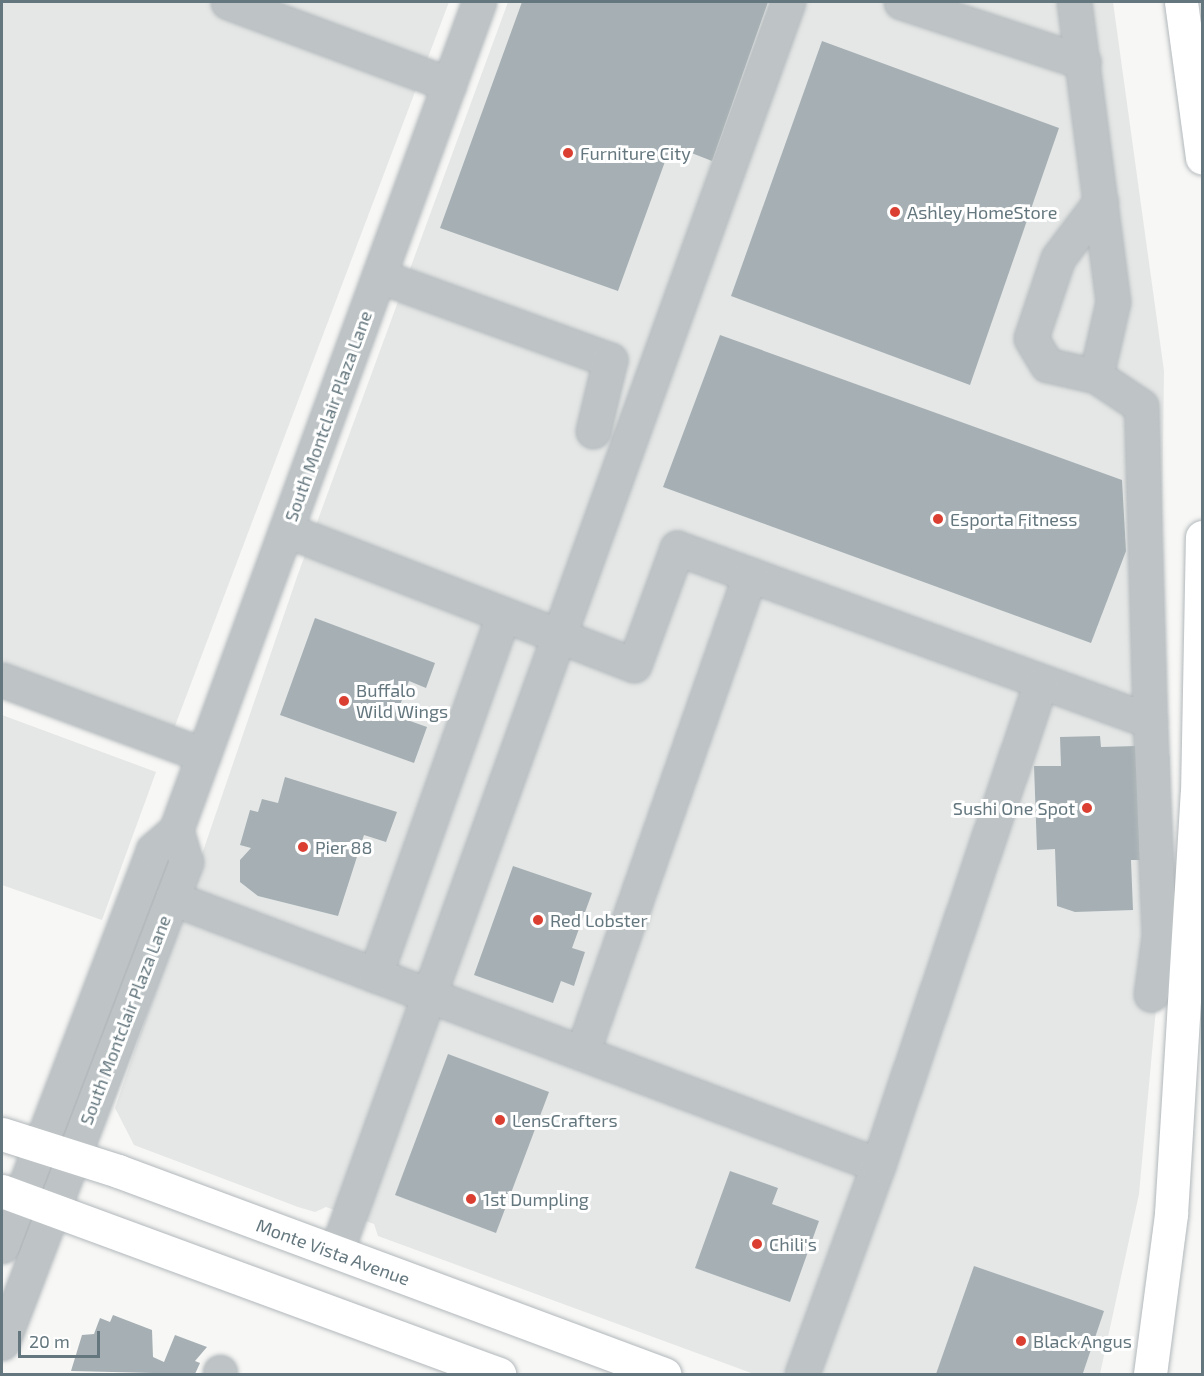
<!DOCTYPE html>
<html>
<head>
<meta charset="utf-8">
<style>
	body { margin:0 }
	#map { position:relative; width:1204px; height:1376px; overflow:hidden; background:#f7f7f5; font-family:"Exo 2",sans-serif }
	div>[style] { position:absolute }
	[style*='--x'] { left:calc(var(--x)*1px); top:calc(var(--y)*1px); width:calc(var(--w)*1px); rotate:calc(var(--a)*1deg) }
	.built>* { inset:0; background:#e5e7e6 }
	.building>* { inset:0; background:#a6b0b4 }
	.roads { filter:drop-shadow(0 0 2px #b2b8bb) drop-shadow(0 0 2px #b2b8bb) }
	.minor>* { height:33px; margin:-16.5px; padding:0 16.5px; transform-origin:16.5px; border-radius:16.5px; background:#bec4c6 }
	.major>* { height:33px; margin:-16.5px; padding:0 16.5px; transform-origin:16.5px; border-radius:16.5px; background:#fff }
	.highway>* { height:33px; margin:-16.5px; padding:0 16.5px; transform-origin:16.5px; border-radius:16.5px; background:#fff }
	.dots>* { width:16px; height:16px; translate:-50% -50%; box-sizing:border-box; border:3px solid #fff; border-radius:50% }
	span { translate:-50% -50%; white-space:nowrap; text-align:center; line-height:1.15; -webkit-text-stroke:6px #fff; paint-order:stroke }
	.poi-label { font-size:18px; color:#64777e }
	.left { translate:0 -50%; text-align:left }
	.right { translate:-100% -50%; text-align:right }
	.street-label { font-size:18px; color:#64777e }
	.frame { position:absolute; inset:0; border:3px solid #64777e; pointer-events:none }
	.scale { position:absolute; left:18px; top:1331px; width:82px; height:27px; box-sizing:border-box; border:3px solid #64777e; border-top:0; padding-left:8px; font-size:18px; line-height:21px; white-space:nowrap; color:#64777e; -webkit-text-stroke:4px #fff; paint-order:stroke }
</style>
</head>
<body>
<div id="map">
	<div class="built">
		<i style="clip-path:polygon(2px 2px,449px 2px,170px 739px,2px 678px)"></i>
		<i style="clip-path:polygon(508px 2px,1113px 2px,1164px 371px,1160px 678px,1163px 746px,1170px 757px,1168px 878px,1139px 1194px,1100px 1374px,754px 1374px,378px 1236px,374px 1224px,326px 1207px,315px 1212px,298px 1207px,134px 1145px,115px 1108px,298px 574px)"></i>
		<i style="clip-path:polygon(2px 715px,156px 772px,102px 920px,2px 885px)"></i>
	</div>
	<div class="building">
		<i style="clip-path:polygon(522px 2px,768px 2px,712px 161px,671px 145px,618px 291px,440px 228px)"></i>
		<i style="clip-path:polygon(822px 41px,1059px 128px,970px 385px,731px 296px)"></i>
		<i style="clip-path:polygon(720px 335px,1122px 480px,1126px 551px,1091px 643px,663px 487px)"></i>
		<i style="clip-path:polygon(315px 618px,435px 663px,426px 688px,409px 681px,396px 716px,427px 727px,414px 763px,280px 715px)"></i>
		<i style="clip-path:polygon(1100px 736px,1101px 747px,1136px 746px,1140px 860px,1131px 860px,1133px 910px,1075px 912px,1057px 906px,1055px 849px,1037px 850px,1034px 766px,1061px 766px,1060px 737px)"></i>
		<i style="clip-path:polygon(285px 777px,397px 812px,386px 842px,364px 835px,338px 916px,258px 896px,240px 882px,240px 860px,251px 848px,240px 845px,250px 810px,258px 812px,262px 799px,278px 803px)"></i>
		<i style="clip-path:polygon(513px 866px,592px 893px,572px 948px,585px 952px,574px 986px,561px 981px,553px 1003px,474px 975px)"></i>
		<i style="clip-path:polygon(448px 1054px,549px 1092px,496px 1233px,395px 1195px)"></i>
		<i style="clip-path:polygon(730px 1171px,778px 1188px,772px 1204px,819px 1221px,790px 1302px,695px 1268px)"></i>
		<i style="clip-path:polygon(974px 1266px,1104px 1311px,1083px 1373px,936px 1374px)"></i>
		<i style="clip-path:polygon(113px 1315px,152px 1330px,153px 1357px,164px 1362px,175px 1335px,207px 1347px,195px 1361px,200px 1363px,195px 1374px,71px 1371px,82px 1335px,94px 1334px,100px 1318px,110px 1322px)"></i>
	</div>
	<div class="roads">
		<div class="minor">
			<i style="--x:228;--y:2;--w:236;--a:20.4"></i>
			<i style="--x:901;--y:2;--w:192;--a:18.2"></i>
			<i style="--x:379;--y:276;--w:246;--a:20"></i>
			<i style="--x:610;--y:360;--w:73;--a:103.5"></i>
			<i style="--x:1096;--y:376;--w:50;--a:-167.3"></i>
			<i style="--x:1047;--y:365;--w:31;--a:-121"></i>
			<i style="--x:1031;--y:338;--w:84;--a:-71.4"></i>
			<i style="--x:1058;--y:258;--w:71;--a:-53"></i>
			<i style="--x:286;--y:530;--w:373;--a:21.2"></i>
			<i style="--x:634;--y:665;--w:125;--a:-69.8"></i>
			<i style="--x:677;--y:548;--w:504;--a:20.09"></i>
			<i style="--x:1150;--y:721;--w:315;--a:-91.6"></i>
			<i style="--x:1141;--y:406;--w:54;--a:-146.3"></i>
			<i style="--x:1096;--y:376;--w:76;--a:-77.1"></i>
			<i style="--x:1113;--y:302;--w:303;--a:-97.4"></i>
			<i style="--x:2;--y:680;--w:215;--a:20.4"></i>
			<i style="--x:1150;--y:721;--w:214;--a:87.6"></i>
			<i style="--x:1159;--y:935;--w:60;--a:97.7"></i>
			<i style="--x:172;--y:898;--w:755;--a:20.72"></i>
			<i style="--x:878;--y:1165;--w:222;--a:110"></i>
			<i style="--x:375;--y:975;--w:382;--a:-70.4"></i>
			<i style="--x:582;--y:1053;--w:507;--a:-70.64"></i>
			<i style="--x:878;--y:1165;--w:507;--a:-71.35"></i>
			<i style="--x:2;--y:1246;--w:424;--a:-69.1"></i>
			<i style="--x:153;--y:850;--w:30;--a:-41"></i>
			<i style="--x:176;--y:830;--w:882;--a:-69.9"></i>
			<i style="--x:336;--y:1252;--w:1329;--a:-70.12"></i>
			<i style="--x:2;--y:1343;--w:515;--a:-69.07"></i>
			<i style="--x:186;--y:862;--w:34;--a:-107"></i>
			<i style="--x:220;--y:1374;--w:2;--a:-90"></i>
		</div>
		<div class="major">
			<i style="--x:2;--y:1134;--w:122;--a:17.7"></i>
			<i style="--x:118;--y:1171;--w:583;--a:20.39"></i>
			<i style="--x:2;--y:1191;--w:530;--a:20.21"></i>
		</div>
		<div class="highway">
			<i style="--x:1181;--y:2;--w:157;--a:82.3"></i>
			<i style="--x:1150;--y:1374;--w:161;--a:-82.5"></i>
			<i style="--x:1171;--y:1214;--w:421;--a:-86.5"></i>
			<i style="--x:1197;--y:794;--w:257;--a:-88.9"></i>
		</div>
	</div>
	<div class="dots">
		<i style="left:568px;top:153px;background:#da3f32"></i>
		<i style="left:895px;top:212px;background:#da3f32"></i>
		<i style="left:938px;top:519px;background:#da3f32"></i>
		<i style="left:344px;top:701px;background:#da3f32"></i>
		<i style="left:1087px;top:808px;background:#da3f32"></i>
		<i style="left:303px;top:847px;background:#da3f32"></i>
		<i style="left:538px;top:920px;background:#da3f32"></i>
		<i style="left:500px;top:1120px;background:#da3f32"></i>
		<i style="left:471px;top:1199px;background:#da3f32"></i>
		<i style="left:757px;top:1244px;background:#da3f32"></i>
		<i style="left:1021px;top:1341px;background:#da3f32"></i>
	</div>
	<div class="poi-label">
		<span class="left" style="left:580px;top:153px">Furniture City</span>
		<span class="left" style="left:907px;top:212px">Ashley HomeStore</span>
		<span class="left" style="left:950px;top:519px">Esporta Fitness</span>
		<span class="left" style="left:356px;top:701px">Buffalo<br>Wild Wings</span>
		<span class="right" style="left:1075px;top:808px">Sushi One Spot</span>
		<span class="left" style="left:315px;top:847px">Pier 88</span>
		<span class="left" style="left:550px;top:920px">Red Lobster</span>
		<span class="left" style="left:512px;top:1120px">LensCrafters</span>
		<span class="left" style="left:483px;top:1199px">1st Dumpling</span>
		<span class="left" style="left:769px;top:1244px">Chili's</span>
		<span class="left" style="left:1033px;top:1341px">Black Angus</span>
	</div>
	<div class="street-label">
		<span style="left:328px;top:416px;rotate:-70deg">South Montclair Plaza Lane</span>
		<span style="left:125px;top:1020px;rotate:-69deg">South Montclair Plaza Lane</span>
		<span style="left:333px;top:1252px;rotate:20deg">Monte Vista Avenue</span>
	</div>
	<div class="frame"></div>
	<div class="scale">20 m</div>
</div>
</body>
</html>
